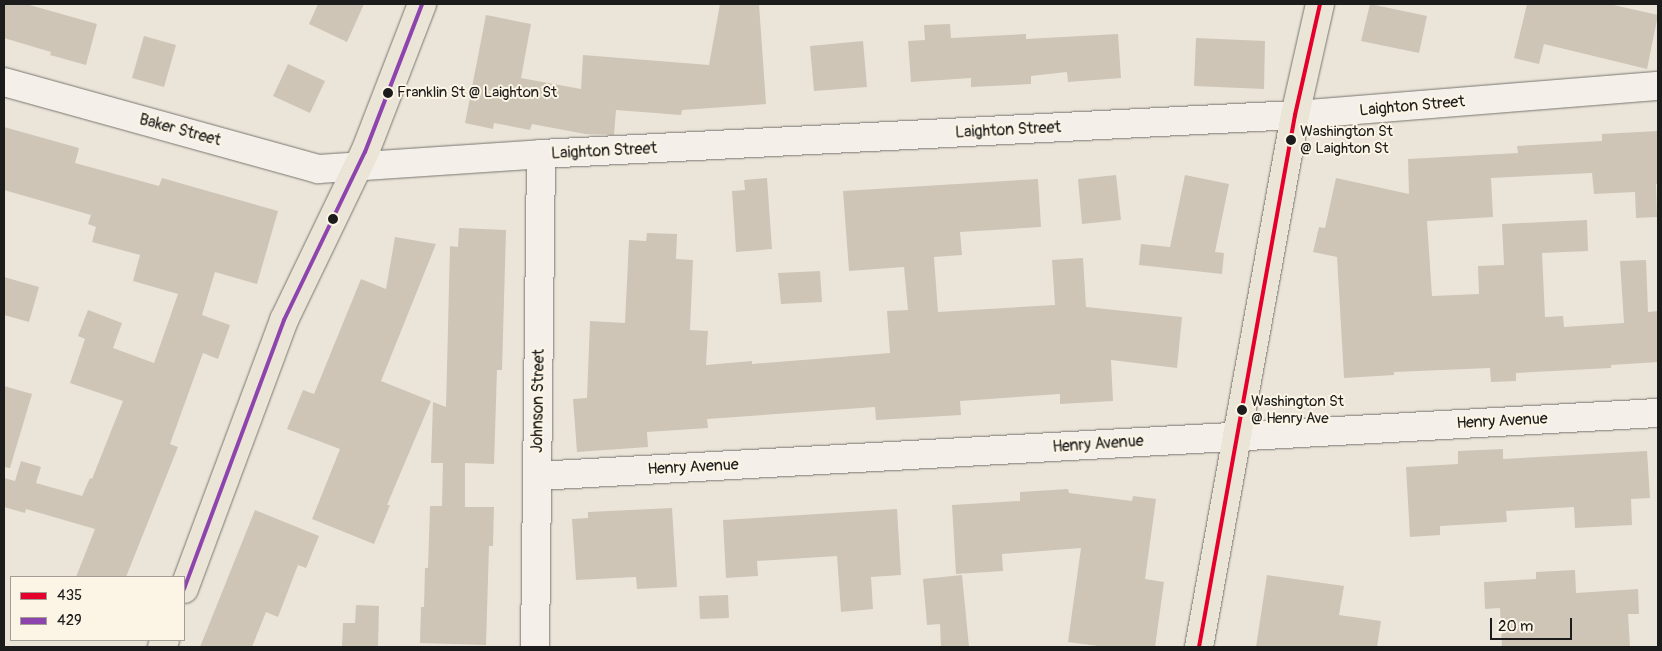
<!DOCTYPE html>
<html>
<head>
<meta charset="utf-8">
<style>
	body { margin:0 }
	#map { position:relative; width:1662px; height:651px; overflow:hidden; background:#ebe5d9; font-family:Pangolin,sans-serif }
	div>[style] { position:absolute }
	[style*='--x'] { left:calc(var(--x)*1px); top:calc(var(--y)*1px); width:calc(var(--w)*1px); rotate:calc(var(--a)*1deg) }
	.building>* { inset:0; background:#cec5b7 }
	.roads { filter:drop-shadow(0 0 1px #797671) drop-shadow(0 0 1px #797671) }
	.minor>* { height:28px; margin:-14px; padding:0 14px; transform-origin:14px; border-radius:14px; background:#f4f0e9 }
	.major>* { height:28px; margin:-14px; padding:0 14px; transform-origin:14px; border-radius:14px; background:#eae5d7 }
	.bus-1>* { height:4px; margin:-2px; padding:0 2px; transform-origin:2px; border-radius:2px; background:#e4002b }
	.bus-2>* { height:4px; margin:-2px; padding:0 2px; transform-origin:2px; border-radius:2px; background:#8e44ad }
	.dots>* { width:14px; height:14px; translate:-50% -50%; box-sizing:border-box; border:2px solid #fcf5e5; border-radius:50% }
	span { translate:-50% -50%; white-space:nowrap; text-align:center; line-height:1.15; -webkit-text-stroke:4px #fcf5e5; paint-order:stroke }
	.bus-label { font-size:15px; color:#1c1c1c }
	.left { translate:0 -50%; text-align:left }
	.street-label { font-size:16px; color:#1c1c1c }
	.frame { position:absolute; inset:0; border:5px solid #1c1c1c; pointer-events:none }
	.legend { position:absolute; left:10px; top:576px; width:175px; height:65px; box-sizing:border-box; background:#fcf5e5; border:1px solid #a29e95; margin:0; padding:6px 9px; list-style:none; font-size:15px; color:#1c1c1c }
	.legend li { display:flex; align-items:center; gap:10px; height:25px }
	.legend b { width:25px; border:1px solid #a29e95 }
	.scale { position:absolute; left:1490px; top:618px; width:82px; height:22px; box-sizing:border-box; border:2px solid #1c1c1c; border-top:0; padding-left:6px; font-size:15px; line-height:18px; white-space:nowrap; color:#1c1c1c; -webkit-text-stroke:4px #fcf5e5; paint-order:stroke }
</style>
</head>
<body>
<div id="map">
	<div class="building">
		<i style="clip-path:polygon(4px 4px,26px 4px,97px 24px,86px 65px,50px 55px,51px 52px,4px 38px)"></i>
		<i style="clip-path:polygon(318px 4px,364px 4px,347px 42px,309px 24px)"></i>
		<i style="clip-path:polygon(720px 4px,759px 4px,766px 104px,682px 110px,681px 115px,616px 110px,614px 135px,585px 134px,532px 124px,530px 130px,494px 123px,493px 129px,465px 123px,486px 15px,531px 24px,521px 78px,581px 89px,583px 55px,709px 65px)"></i>
		<i style="clip-path:polygon(1370px 4px,1427px 16px,1419px 53px,1361px 41px)"></i>
		<i style="clip-path:polygon(1527px 4px,1609px 4px,1658px 15px,1647px 69px,1544px 44px,1539px 64px,1514px 58px)"></i>
		<i style="clip-path:polygon(950px 24px,951px 38px,1026px 34px,1026px 39px,1118px 34px,1121px 78px,1068px 82px,1067px 72px,1031px 76px,1031px 84px,971px 87px,971px 78px,911px 82px,908px 41px,925px 40px,924px 25px)"></i>
		<i style="clip-path:polygon(144px 36px,176px 45px,164px 87px,132px 78px)"></i>
		<i style="clip-path:polygon(1196px 38px,1265px 41px,1264px 89px,1194px 86px)"></i>
		<i style="clip-path:polygon(863px 41px,867px 87px,814px 91px,810px 46px)"></i>
		<i style="clip-path:polygon(288px 64px,325px 81px,310px 113px,273px 96px)"></i>
		<i style="clip-path:polygon(4px 127px,79px 148px,75px 163px,159px 186px,162px 178px,278px 211px,257px 284px,215px 272px,202px 315px,230px 325px,218px 359px,203px 353px,170px 444px,178px 447px,126px 577px,76px 577px,95px 529px,26px 509px,25px 513px,4px 507px,4px 478px,15px 481px,21px 461px,41px 467px,36px 483px,82px 496px,90px 478px,92px 479px,123px 401px,70px 383px,85px 339px,78px 336px,88px 310px,122px 323px,113px 348px,154px 363px,178px 294px,133px 281px,140px 255px,92px 242px,96px 227px,88px 224px,91px 215px,4px 190px)"></i>
		<i style="clip-path:polygon(1658px 131px,1658px 184px,1656px 184px,1657px 217px,1636px 218px,1635px 192px,1594px 194px,1592px 173px,1491px 178px,1493px 217px,1427px 221px,1432px 296px,1479px 294px,1478px 266px,1504px 265px,1502px 224px,1587px 220px,1588px 251px,1542px 253px,1545px 317px,1563px 316px,1564px 327px,1624px 323px,1620px 261px,1646px 260px,1648px 312px,1658px 311px,1658px 362px,1611px 365px,1611px 368px,1516px 373px,1516px 381px,1491px 382px,1490px 368px,1394px 372px,1394px 375px,1344px 378px,1337px 257px,1313px 252px,1319px 227px,1325px 228px,1336px 178px,1409px 194px,1408px 159px,1518px 153px,1517px 146px,1602px 141px,1602px 134px)"></i>
		<i style="clip-path:polygon(1116px 175px,1121px 220px,1082px 224px,1078px 179px)"></i>
		<i style="clip-path:polygon(1185px 175px,1229px 184px,1215px 252px,1224px 253px,1222px 274px,1139px 265px,1141px 244px,1170px 247px)"></i>
		<i style="clip-path:polygon(767px 178px,772px 249px,736px 252px,732px 191px,745px 190px,744px 180px)"></i>
		<i style="clip-path:polygon(1038px 179px,1041px 227px,960px 232px,962px 255px,934px 257px,938px 312px,1055px 305px,1052px 260px,1083px 258px,1086px 307px,1182px 317px,1177px 368px,1111px 360px,1113px 401px,1060px 404px,1060px 394px,960px 401px,961px 415px,876px 420px,875px 407px,707px 419px,708px 428px,647px 432px,648px 447px,577px 452px,573px 399px,587px 398px,590px 321px,625px 323px,629px 240px,646px 241px,647px 233px,677px 234px,676px 259px,693px 260px,690px 330px,708px 331px,706px 365px,752px 361px,752px 364px,890px 353px,887px 311px,908px 310px,904px 267px,849px 271px,843px 191px)"></i>
		<i style="clip-path:polygon(459px 228px,506px 230px,502px 370px,497px 370px,494px 464px,465px 463px,465px 507px,494px 507px,493px 546px,489px 546px,486px 645px,420px 643px,421px 607px,424px 607px,425px 568px,428px 568px,430px 506px,442px 506px,443px 463px,431px 463px,433px 402px,446px 407px,450px 246px,458px 247px)"></i>
		<i style="clip-path:polygon(395px 237px,436px 244px,381px 381px,431px 401px,387px 505px,390px 505px,374px 544px,312px 519px,340px 449px,287px 429px,303px 390px,314px 394px,361px 279px,386px 289px)"></i>
		<i style="clip-path:polygon(820px 271px,822px 302px,781px 304px,778px 273px)"></i>
		<i style="clip-path:polygon(4px 277px,39px 287px,29px 322px,4px 315px)"></i>
		<i style="clip-path:polygon(4px 386px,32px 394px,10px 468px,4px 467px)"></i>
		<i style="clip-path:polygon(1503px 449px,1503px 459px,1647px 451px,1650px 498px,1631px 499px,1632px 525px,1575px 528px,1574px 507px,1506px 511px,1507px 522px,1440px 526px,1440px 535px,1410px 537px,1406px 467px,1458px 464px,1458px 451px)"></i>
		<i style="clip-path:polygon(1068px 489px,1069px 493px,1132px 501px,1133px 496px,1156px 499px,1145px 579px,1164px 582px,1155px 647px,1106px 647px,1068px 642px,1081px 548px,1002px 554px,1003px 571px,956px 574px,952px 505px,1020px 501px,1020px 492px)"></i>
		<i style="clip-path:polygon(672px 508px,677px 587px,637px 589px,636px 577px,576px 580px,572px 519px,588px 518px,588px 512px)"></i>
		<i style="clip-path:polygon(897px 509px,901px 575px,871px 577px,873px 609px,841px 612px,837px 556px,757px 561px,758px 576px,726px 578px,723px 520px)"></i>
		<i style="clip-path:polygon(255px 510px,319px 536px,306px 568px,298px 565px,278px 617px,266px 612px,252px 647px,200px 647px)"></i>
		<i style="clip-path:polygon(1575px 570px,1576px 593px,1638px 589px,1639px 614px,1628px 614px,1630px 647px,1502px 647px,1500px 608px,1485px 609px,1484px 582px,1536px 579px,1536px 572px)"></i>
		<i style="clip-path:polygon(962px 575px,969px 647px,941px 647px,940px 624px,927px 625px,923px 579px)"></i>
		<i style="clip-path:polygon(1267px 575px,1344px 586px,1339px 615px,1381px 621px,1377px 647px,1256px 647px)"></i>
		<i style="clip-path:polygon(728px 595px,729px 618px,700px 619px,699px 596px)"></i>
		<i style="clip-path:polygon(356px 605px,379px 606px,378px 647px,342px 647px,343px 623px,355px 623px)"></i>
	</div>
	<div class="roads">
		<div class="minor">
			<i style="--x:4;--y:82;--w:326;--a:15.5"></i>
			<i style="--x:318;--y:169;--w:224;--a:-3.8"></i>
			<i style="--x:541;--y:154;--w:755;--a:-2.96"></i>
			<i style="--x:1295;--y:115;--w:364;--a:-4.6"></i>
			<i style="--x:537;--y:476;--w:1123;--a:-3.22"></i>
			<i style="--x:535;--y:647;--w:493;--a:-89.3"></i>
		</div>
		<div class="major">
			<i style="--x:184;--y:589;--w:287;--a:-69.6"></i>
			<i style="--x:284;--y:320;--w:187;--a:-64.3"></i>
			<i style="--x:365;--y:152;--w:159;--a:-68.9"></i>
			<i style="--x:162;--y:647;--w:8;--a:-67"></i>
			<i style="--x:1199;--y:647;--w:541;--a:-79.77"></i>
			<i style="--x:1295;--y:115;--w:114;--a:-77.3"></i>
		</div>
	</div>
	<div class="bus-1">
		<i style="--x:1199;--y:647;--w:541;--a:-79.77"></i>
		<i style="--x:1295;--y:115;--w:114;--a:-77.3"></i>
	</div>
	<div class="bus-2">
		<i style="--x:184;--y:589;--w:287;--a:-69.6"></i>
		<i style="--x:284;--y:320;--w:187;--a:-64.3"></i>
		<i style="--x:365;--y:152;--w:159;--a:-68.9"></i>
	</div>
	<div class="dots">
		<i style="left:388px;top:93px;background:#1c1c1c"></i>
		<i style="left:1291px;top:140px;background:#1c1c1c"></i>
		<i style="left:333px;top:219px;background:#1c1c1c"></i>
		<i style="left:1242px;top:410px;background:#1c1c1c"></i>
	</div>
	<div class="bus-label">
		<span class="left" style="left:397px;top:93px">Franklin St @ Laighton St</span>
		<span class="left" style="left:1300px;top:140px">Washington St<br>@ Laighton St</span>
		<span class="left" style="left:1251px;top:410px">Washington St<br>@ Henry Ave</span>
	</div>
	<div class="street-label">
		<span style="left:1412px;top:106px;rotate:-5deg">Laighton Street</span>
		<span style="left:180px;top:130px;rotate:15deg">Baker Street</span>
		<span style="left:1008px;top:130px;rotate:-3deg">Laighton Street</span>
		<span style="left:604px;top:151px;rotate:-3deg">Laighton Street</span>
		<span style="left:538px;top:401px;rotate:-89deg">Johnson Street</span>
		<span style="left:1502px;top:421px;rotate:-3deg">Henry Avenue</span>
		<span style="left:1098px;top:444px;rotate:-4deg">Henry Avenue</span>
		<span style="left:693px;top:467px;rotate:-3deg">Henry Avenue</span>
	</div>
	<div class="frame"></div>
	<ul class="legend">
	<li><b style="height:6px;background:#e4002b"></b>435</li>
	<li><b style="height:6px;background:#8e44ad"></b>429</li>
	</ul>
	<div class="scale">20 m</div>
</div>
</body>
</html>
